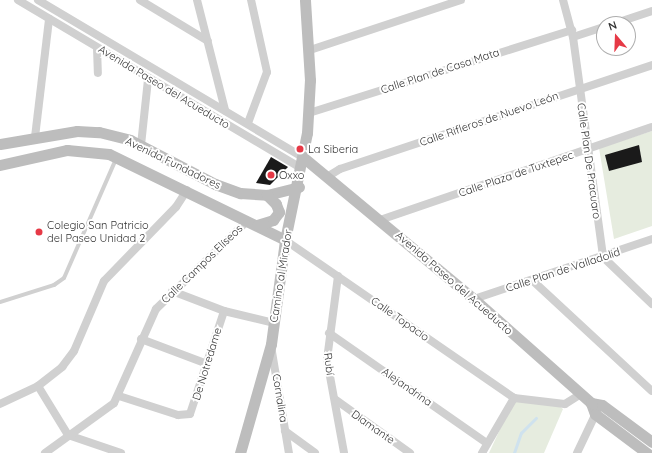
<!DOCTYPE html>
<html>
<head>
<meta charset="utf-8">
<style>
	body { margin:0 }
	#map { position:relative; width:652px; height:453px; overflow:hidden; background:#fff; font-family:Quicksand,sans-serif }
	div>[style] { position:absolute }
	[style*='--x'] { left:calc(var(--x)*1px); top:calc(var(--y)*1px); width:calc(var(--w)*1px); rotate:calc(var(--a)*1deg) }
	.green>* { inset:0; background:#e6ecdf }
	.stream>* { height:2.5px; margin:-1.25px; padding:0 1.25px; transform-origin:1.25px; border-radius:1.25px; background:#cfe2ee }
	.building>* { inset:0; background:#1a1a1a }
	.lane>* { height:4px; margin:-2px; padding:0 2px; transform-origin:2px; border-radius:2px; background:#d0d0d0 }
	.street>* { height:8px; margin:-4px; padding:0 4px; transform-origin:4px; border-radius:4px; background:#d0d0d0 }
	.secondary>* { height:11px; margin:-5.5px; padding:0 5.5px; transform-origin:5.5px; border-radius:5.5px; background:#bdbdbd }
	.dots>* { width:11px; height:11px; translate:-50% -50%; box-sizing:border-box; border:2px solid #fff; border-radius:50% }
	span { translate:-50% -50%; white-space:nowrap; text-align:center; line-height:1.15; -webkit-text-stroke:4px #fff; paint-order:stroke }
	.street-label { font-size:11px; color:#333 }
	.poi-label { font-size:11px; color:#333 }
	.left { translate:0 -50%; text-align:left }
	.north { position:absolute; left:596px; top:16px; width:40px; height:40px; box-sizing:border-box; background:#fff; border:1px solid #adadad; border-radius:50%; rotate:341deg; font-size:11px; font-weight:700; line-height:16px; text-align:center; color:#333 }
	.north::after { content:''; display:block; margin:auto; width:14px; height:18px; background:#e63946; clip-path:polygon(50% 0,100% 100%,50% 72%,0 100%) }
</style>
</head>
<body>
<div id="map">
	<div class="green">
		<i style="clip-path:polygon(652px 131px,652px 226px,614px 239px,599px 148px)"></i>
		<i style="clip-path:polygon(515px 397px,555px 403px,563px 409px,544px 453px,489px 453px)"></i>
	</div>
	<div class="stream">
		<i style="--x:514;--y:453;--w:21;--a:-71"></i>
		<i style="--x:521;--y:433;--w:21;--a:-45"></i>
	</div>
	<div class="building">
		<i style="clip-path:polygon(639px 145px,642px 162px,609px 171px,605px 155px)"></i>
		<i style="clip-path:polygon(271px 157px,288px 167px,270px 185px,256px 183px)"></i>
	</div>
	<div class="lane">
		<i style="--x:0;--y:302;--w:57;--a:-17.5"></i>
		<i style="--x:54;--y:285;--w:12;--a:-35"></i>
		<i style="--x:64;--y:278;--w:130;--a:-66.4"></i>
	</div>
	<div class="street">
		<i style="--x:18;--y:0;--w:329;--a:30.7"></i>
		<i style="--x:38;--y:0;--w:309;--a:30.7"></i>
		<i style="--x:140;--y:0;--w:79;--a:31.1"></i>
		<i style="--x:197;--y:0;--w:114;--a:75.7"></i>
		<i style="--x:563;--y:0;--w:38;--a:75"></i>
		<i style="--x:573;--y:37;--w:222;--a:82.2"></i>
		<i style="--x:603;--y:257;--w:68;--a:43.8"></i>
		<i style="--x:613;--y:24;--w:41;--a:-18.4"></i>
		<i style="--x:573;--y:37;--w:33;--a:-18"></i>
		<i style="--x:97;--y:48;--w:25;--a:88"></i>
		<i style="--x:310;--y:50;--w:159;--a:-18.3"></i>
		<i style="--x:309;--y:113;--w:276;--a:-17.5"></i>
		<i style="--x:248;--y:123;--w:54;--a:-69.6"></i>
		<i style="--x:267;--y:72;--w:74;--a:-102.5"></i>
		<i style="--x:35;--y:137;--w:119;--a:-83.2"></i>
		<i style="--x:141;--y:145;--w:66;--a:-83.9"></i>
		<i style="--x:327;--y:177;--w:15;--a:-32"></i>
		<i style="--x:340;--y:169;--w:329;--a:-18.4"></i>
		<i style="--x:380;--y:220;--w:287;--a:-18.9"></i>
		<i style="--x:285;--y:240;--w:278;--a:34.6"></i>
		<i style="--x:338;--y:276;--w:85;--a:97.5"></i>
		<i style="--x:327;--y:360;--w:95;--a:79.6"></i>
		<i style="--x:532;--y:280;--w:163;--a:42.8"></i>
		<i style="--x:172;--y:291;--w:56;--a:21"></i>
		<i style="--x:224;--y:311;--w:51;--a:13.5"></i>
		<i style="--x:474;--y:299;--w:188;--a:-18.6"></i>
		<i style="--x:329;--y:333;--w:190;--a:34.9"></i>
		<i style="--x:141;--y:339;--w:71;--a:20.7"></i>
		<i style="--x:271;--y:346;--w:109;--a:80.5"></i>
		<i style="--x:38;--y:386;--w:57;--a:58.5"></i>
		<i style="--x:68;--y:435;--w:56;--a:18.8"></i>
		<i style="--x:119;--y:396;--w:62;--a:17.9"></i>
		<i style="--x:178;--y:415;--w:12;--a:-5"></i>
		<i style="--x:190;--y:414;--w:108;--a:-71.7"></i>
		<i style="--x:336;--y:400;--w:91;--a:35.6"></i>
		<i style="--x:0;--y:404;--w:42;--a:-25.3"></i>
		<i style="--x:38;--y:386;--w:31;--a:-38"></i>
		<i style="--x:62;--y:367;--w:20;--a:-53"></i>
		<i style="--x:74;--y:351;--w:76;--a:-66.8"></i>
		<i style="--x:104;--y:281;--w:103;--a:-45.8"></i>
		<i style="--x:176;--y:207;--w:20;--a:-57"></i>
		<i style="--x:285;--y:431;--w:37;--a:36"></i>
		<i style="--x:45;--y:453;--w:85;--a:-35.9"></i>
		<i style="--x:114;--y:403;--w:103;--a:-65.9"></i>
		<i style="--x:156;--y:309;--w:127;--a:-44"></i>
		<i style="--x:482;--y:453;--w:64;--a:-59.8"></i>
		<i style="--x:514;--y:398;--w:51;--a:6.7"></i>
		<i style="--x:565;--y:404;--w:19;--a:-32"></i>
		<i style="--x:577;--y:453;--w:47;--a:-64.5"></i>
	</div>
	<div class="secondary">
		<i style="--x:0;--y:144;--w:78;--a:-9.6"></i>
		<i style="--x:77;--y:131;--w:22;--a:3"></i>
		<i style="--x:99;--y:132;--w:32;--a:14"></i>
		<i style="--x:130;--y:140;--w:96;--a:27.4"></i>
		<i style="--x:215;--y:184;--w:27;--a:20"></i>
		<i style="--x:240;--y:193;--w:27;--a:4"></i>
		<i style="--x:267;--y:195;--w:33;--a:-14"></i>
		<i style="--x:304;--y:158;--w:221;--a:39.7"></i>
		<i style="--x:474;--y:299;--w:157;--a:41.6"></i>
		<i style="--x:591;--y:403;--w:12;--a:70"></i>
		<i style="--x:595;--y:414;--w:65;--a:36.9"></i>
		<i style="--x:0;--y:165;--w:69;--a:-12.6"></i>
		<i style="--x:67;--y:150;--w:42;--a:5.4"></i>
		<i style="--x:109;--y:154;--w:196;--a:26"></i>
		<i style="--x:257;--y:225;--w:17;--a:-17"></i>
		<i style="--x:273;--y:220;--w:10;--a:-53"></i>
		<i style="--x:279;--y:212;--w:9;--a:-111"></i>
		<i style="--x:276;--y:204;--w:13;--a:-135"></i>
		<i style="--x:591;--y:403;--w:11;--a:10"></i>
		<i style="--x:602;--y:405;--w:62;--a:36.5"></i>
		<i style="--x:240;--y:453;--w:113;--a:-74.1"></i>
		<i style="--x:271;--y:344;--w:105;--a:-82.3"></i>
		<i style="--x:285;--y:240;--w:109;--a:-78.4"></i>
		<i style="--x:307;--y:133;--w:53;--a:-86.8"></i>
		<i style="--x:310;--y:80;--w:80;--a:-93.6"></i>
	</div>
	<div class="dots">
		<i style="left:300px;top:149px;background:#e63946"></i>
		<i style="left:271px;top:175px;background:#e63946"></i>
		<i style="left:39px;top:232px;background:#e63946"></i>
	</div>
	<div class="street-label">
		<span style="left:440px;top:71px;rotate:-18deg">Calle Plan de Casa Mata</span>
		<span style="left:164px;top:87px;rotate:31deg">Avenida Paseo del Acueducto</span>
		<span style="left:489px;top:119px;rotate:-19deg">Calle Rifleros de Nuevo León</span>
		<span style="left:589px;top:161px;rotate:82deg">Calle Plan De Pracuaro</span>
		<span style="left:173px;top:163px;rotate:26deg">Avenida Fundadores</span>
		<span style="left:516px;top:174px;rotate:-19deg">Calle Plaza de Tuxtepec</span>
		<span style="left:202px;top:264px;rotate:-44deg">Calle Campos Elíseos</span>
		<span style="left:563px;top:270px;rotate:-18deg">Calle Plan de Valladolid</span>
		<span style="left:281px;top:276px;rotate:-81deg">Camino al Mirador</span>
		<span style="left:454px;top:283px;rotate:41deg">Avenida Paseo del Acueducto</span>
		<span style="left:400px;top:319px;rotate:35deg">Calle Topacio</span>
		<span style="left:207px;top:364px;rotate:-73deg">De Notredame</span>
		<span style="left:329px;top:364px;rotate:83deg">Rubí</span>
		<span style="left:407px;top:387px;rotate:35deg">Alejandrina</span>
		<span style="left:280px;top:398px;rotate:81deg">Cornalina</span>
		<span style="left:373px;top:427px;rotate:35deg">Diamante</span>
	</div>
	<div class="poi-label">
		<span class="left" style="left:308px;top:149px">La Siberia</span>
		<span class="left" style="left:279px;top:175px">Oxxo</span>
		<span class="left" style="left:47px;top:232px">Colegio San Patricio<br>del Paseo Unidad 2</span>
	</div>
	<div class="north">N</div>
</div>
</body>
</html>
